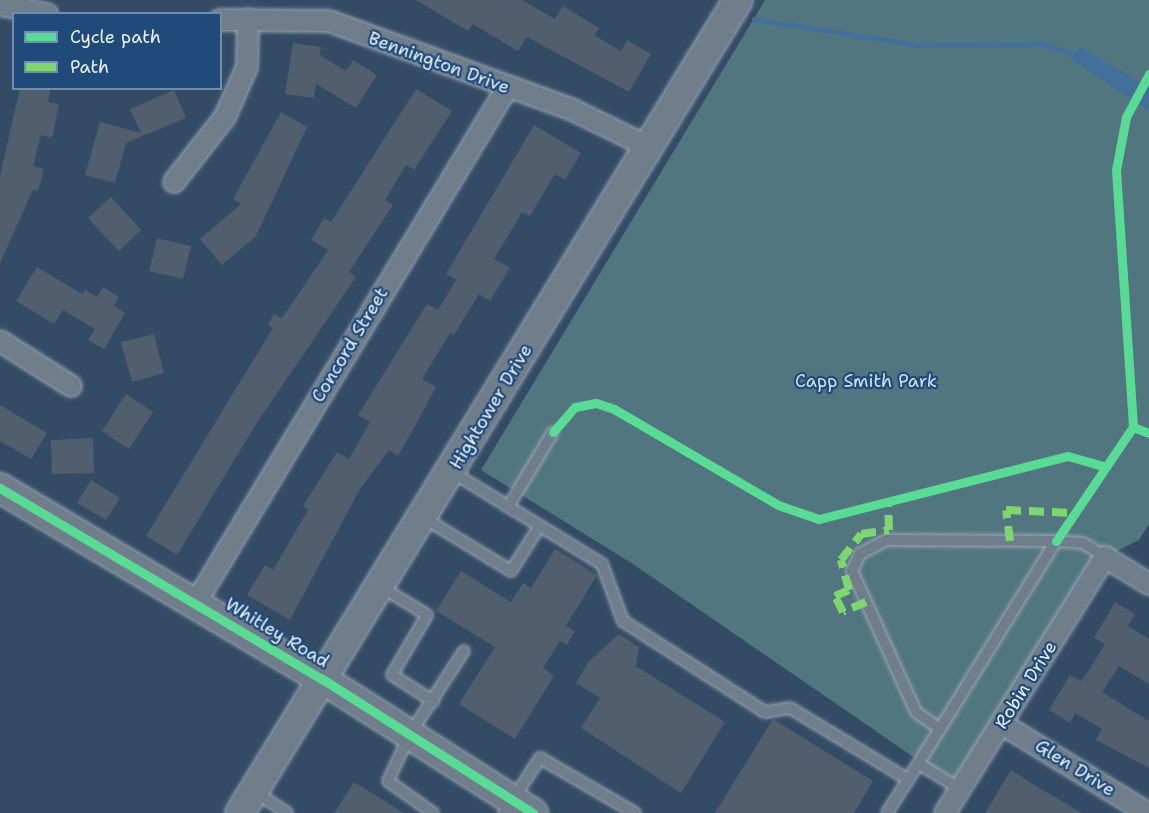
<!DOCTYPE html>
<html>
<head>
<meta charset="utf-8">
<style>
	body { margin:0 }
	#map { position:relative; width:1149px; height:813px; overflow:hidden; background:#344b65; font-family:"Shantell Sans",sans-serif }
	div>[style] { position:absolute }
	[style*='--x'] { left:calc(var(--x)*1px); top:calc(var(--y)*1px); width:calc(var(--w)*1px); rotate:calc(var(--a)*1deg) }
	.green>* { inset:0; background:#517680 }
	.water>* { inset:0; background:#436f9b }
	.stream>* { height:5px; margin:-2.5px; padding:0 2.5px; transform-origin:2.5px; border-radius:2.5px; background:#436f9b }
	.building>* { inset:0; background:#515e6e }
	.roads { filter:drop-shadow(0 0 2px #9aa6b3) drop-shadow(0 0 2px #9aa6b3) }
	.lane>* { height:10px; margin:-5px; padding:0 5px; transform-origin:5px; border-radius:5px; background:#707e8c }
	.street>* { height:20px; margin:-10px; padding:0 10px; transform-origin:10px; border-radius:10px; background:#707e8c }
	.secondary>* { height:28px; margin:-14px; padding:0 14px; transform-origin:14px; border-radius:14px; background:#707e8c }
	.quiet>* { height:8px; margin-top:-4px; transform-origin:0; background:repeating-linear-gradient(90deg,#7fd670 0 15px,transparent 0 23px) }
	.cycleway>* { height:9px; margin:-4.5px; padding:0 4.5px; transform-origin:4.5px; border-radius:4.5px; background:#5adb95 }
	span { translate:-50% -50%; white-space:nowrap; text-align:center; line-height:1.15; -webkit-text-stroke:4.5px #1f4a7a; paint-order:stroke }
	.street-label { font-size:18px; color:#e8f1f8 }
	.park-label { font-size:18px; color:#d2e0e7 }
	.legend { position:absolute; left:12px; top:12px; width:210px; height:78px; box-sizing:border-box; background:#1f4a7a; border:2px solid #6f8dac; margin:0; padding:8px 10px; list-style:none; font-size:18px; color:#e8f1f8 }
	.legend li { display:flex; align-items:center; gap:12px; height:30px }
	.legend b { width:30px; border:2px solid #6f8dac }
</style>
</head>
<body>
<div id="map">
	<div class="green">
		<i style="clip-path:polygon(765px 0,1149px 0,1149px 524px,1139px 540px,1105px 557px,960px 789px,633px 564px,481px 470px)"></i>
	</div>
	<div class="water">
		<i style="clip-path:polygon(1080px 47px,1149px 87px,1149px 111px,1071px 59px)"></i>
	</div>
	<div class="stream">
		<i style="--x:754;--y:19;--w:166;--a:9"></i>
		<i style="--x:918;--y:45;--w:124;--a:-0.5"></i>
		<i style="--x:1042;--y:44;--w:39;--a:18"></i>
	</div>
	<div class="building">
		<i style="clip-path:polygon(416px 0,522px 0,555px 19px,563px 6px,599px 28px,594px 35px,621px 51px,627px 40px,651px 54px,629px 92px,527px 37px,518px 51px,473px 24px,468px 31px)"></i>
		<i style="clip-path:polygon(293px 43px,321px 47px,320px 55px,346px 71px,353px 60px,377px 75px,356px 108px,316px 84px,314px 98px,285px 94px)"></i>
		<i style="clip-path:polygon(20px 88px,51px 88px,48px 102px,59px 104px,52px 138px,41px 135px,33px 166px,44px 169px,38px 191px,33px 190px,0 263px,0 176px)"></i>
		<i style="clip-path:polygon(416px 89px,452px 111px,414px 170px,406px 165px,385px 200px,393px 205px,349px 272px,356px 277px,254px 427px,177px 555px,146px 536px,273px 328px,268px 325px,274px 314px,282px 318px,328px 250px,311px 240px,324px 218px,331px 222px)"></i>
		<i style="clip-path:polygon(174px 90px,186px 118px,126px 143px,115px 183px,85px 175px,100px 122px,141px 133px,130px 109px)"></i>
		<i style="clip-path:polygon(281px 112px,307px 127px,256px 236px,222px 265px,200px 239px,241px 204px,233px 199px)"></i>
		<i style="clip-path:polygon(534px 125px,581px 153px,565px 180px,555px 174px,530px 216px,522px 212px,494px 259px,510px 268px,490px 301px,479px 294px,454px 335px,450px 333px,422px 379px,436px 387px,414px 428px,398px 456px,389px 450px,360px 489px,290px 620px,247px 595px,265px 565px,273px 570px,308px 510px,303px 506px,337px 452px,349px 459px,370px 422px,358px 415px,427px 304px,438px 310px,456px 280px,446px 274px)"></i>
		<i style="clip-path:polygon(111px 197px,141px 230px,119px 251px,88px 218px)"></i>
		<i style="clip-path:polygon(157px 238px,191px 246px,183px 279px,149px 271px)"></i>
		<i style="clip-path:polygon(37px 267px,82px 294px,85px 290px,97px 297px,103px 287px,119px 297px,114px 306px,125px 313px,104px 349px,88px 340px,95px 329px,63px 310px,54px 324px,16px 301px)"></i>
		<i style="clip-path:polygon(154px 334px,164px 373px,132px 382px,121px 342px)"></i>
		<i style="clip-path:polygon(126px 394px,153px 412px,129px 449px,102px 431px)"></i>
		<i style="clip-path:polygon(0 405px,47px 433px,31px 459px,0 441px)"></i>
		<i style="clip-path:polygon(93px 438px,94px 473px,52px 474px,51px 440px)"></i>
		<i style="clip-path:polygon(91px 480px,120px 498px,106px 520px,77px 503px)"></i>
		<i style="clip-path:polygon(555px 549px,597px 575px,566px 626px,575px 631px,567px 645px,560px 641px,543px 668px,554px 676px,515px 739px,459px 704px,495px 647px,436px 611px,461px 571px,511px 602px,523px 583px,531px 588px)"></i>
		<i style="clip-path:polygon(1115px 602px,1135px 614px,1128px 626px,1149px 639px,1149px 684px,1119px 666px,1102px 692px,1149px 721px,1149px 768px,1096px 740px,1102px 729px,1075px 713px,1070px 723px,1049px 710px,1070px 675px,1081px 681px,1088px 672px,1105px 644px,1094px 638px)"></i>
		<i style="clip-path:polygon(619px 634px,639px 647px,636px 666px,725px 722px,681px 793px,581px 728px,600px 698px,576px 683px,589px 661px)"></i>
		<i style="clip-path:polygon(773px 719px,873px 781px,854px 813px,715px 813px)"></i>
		<i style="clip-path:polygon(1011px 770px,1041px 789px,1082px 813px,985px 813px)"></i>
		<i style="clip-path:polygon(354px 782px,404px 813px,334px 813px)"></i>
	</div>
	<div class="roads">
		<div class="lane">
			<i style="--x:452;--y:472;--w:176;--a:31.5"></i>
			<i style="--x:602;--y:564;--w:61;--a:69.8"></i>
			<i style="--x:623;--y:621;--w:169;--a:32.7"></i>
			<i style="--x:765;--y:712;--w:25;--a:-9"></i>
			<i style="--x:790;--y:708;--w:139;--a:31.2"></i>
			<i style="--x:508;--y:507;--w:87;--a:-59"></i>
			<i style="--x:424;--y:518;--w:102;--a:31.3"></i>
			<i style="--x:511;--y:571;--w:52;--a:-57.5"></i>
			<i style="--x:1056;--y:541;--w:221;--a:121.7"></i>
			<i style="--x:940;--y:729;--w:29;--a:-145"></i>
			<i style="--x:916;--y:712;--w:155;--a:-114.4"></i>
			<i style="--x:852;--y:571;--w:19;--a:-65"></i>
			<i style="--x:860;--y:554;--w:30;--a:-28"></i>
			<i style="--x:886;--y:540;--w:170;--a:0.3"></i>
			<i style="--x:1056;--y:541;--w:27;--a:4"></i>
			<i style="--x:1083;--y:543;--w:26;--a:32"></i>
			<i style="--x:381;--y:587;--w:54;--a:31.3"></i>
			<i style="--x:427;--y:615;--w:69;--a:120.3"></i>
			<i style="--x:392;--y:675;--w:49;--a:32.4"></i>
			<i style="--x:919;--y:764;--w:48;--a:31.4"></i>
			<i style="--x:255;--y:792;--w:38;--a:33"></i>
			<i style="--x:433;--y:813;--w:55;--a:-144.6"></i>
			<i style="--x:388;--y:781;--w:52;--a:-64.9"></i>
			<i style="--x:410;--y:734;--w:99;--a:-57"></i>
			<i style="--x:504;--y:813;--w:66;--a:-56.8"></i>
			<i style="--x:540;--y:758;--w:110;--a:30.1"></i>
			<i style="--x:887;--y:813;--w:99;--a:-57.8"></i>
		</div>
		<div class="street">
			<i style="--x:0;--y:5;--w:48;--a:10.8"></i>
			<i style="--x:220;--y:20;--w:109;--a:0.5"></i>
			<i style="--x:329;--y:21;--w:260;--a:20"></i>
			<i style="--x:573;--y:110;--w:85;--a:26"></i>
			<i style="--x:174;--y:182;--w:83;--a:-51.9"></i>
			<i style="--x:225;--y:117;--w:55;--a:-66.3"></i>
			<i style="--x:247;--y:67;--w:48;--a:-88.8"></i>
			<i style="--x:0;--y:341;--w:84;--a:32.4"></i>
			<i style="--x:195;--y:604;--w:603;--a:-58.84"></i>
			<i style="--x:1002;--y:724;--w:170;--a:31.5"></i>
			<i style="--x:945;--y:813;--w:302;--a:-58"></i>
			<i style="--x:1105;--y:557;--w:52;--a:31.5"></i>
		</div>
		<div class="secondary">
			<i style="--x:0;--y:488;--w:377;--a:30.7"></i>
			<i style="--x:324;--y:680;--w:248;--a:32.5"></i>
			<i style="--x:240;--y:813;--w:953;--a:-58.51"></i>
		</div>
	</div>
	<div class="quiet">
		<i style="--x:1010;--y:541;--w:31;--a:-97"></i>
		<i style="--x:1006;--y:510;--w:67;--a:2.6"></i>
		<i style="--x:866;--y:602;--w:25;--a:157"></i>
		<i style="--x:843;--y:612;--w:18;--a:-117"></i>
		<i style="--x:835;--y:596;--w:15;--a:-23"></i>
		<i style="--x:849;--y:590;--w:31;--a:-105"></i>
		<i style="--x:841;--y:560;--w:33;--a:-52"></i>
		<i style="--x:861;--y:534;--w:28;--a:-8"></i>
		<i style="--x:889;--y:530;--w:29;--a:-92"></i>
	</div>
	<div class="cycleway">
		<i style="--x:1149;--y:74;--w:49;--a:118.1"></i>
		<i style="--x:1126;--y:117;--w:54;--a:100.7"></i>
		<i style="--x:1116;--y:170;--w:258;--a:86.2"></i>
		<i style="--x:1133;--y:427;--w:17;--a:21"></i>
		<i style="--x:553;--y:432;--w:33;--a:-49"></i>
		<i style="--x:575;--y:407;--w:21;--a:-11"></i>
		<i style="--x:596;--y:403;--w:19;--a:18"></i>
		<i style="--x:614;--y:409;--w:190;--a:30.3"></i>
		<i style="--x:778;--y:505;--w:43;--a:18.9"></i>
		<i style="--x:819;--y:519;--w:257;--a:-14.2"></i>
		<i style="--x:1068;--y:456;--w:36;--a:16"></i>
		<i style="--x:0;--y:488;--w:377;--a:30.7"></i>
		<i style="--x:324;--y:680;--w:248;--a:32.5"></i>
		<i style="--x:1056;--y:541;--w:138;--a:-56"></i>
	</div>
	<div class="street-label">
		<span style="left:439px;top:63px;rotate:20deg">Bennington Drive</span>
		<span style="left:350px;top:345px;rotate:-59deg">Concord Street</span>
		<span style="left:491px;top:407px;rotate:-59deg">Hightower Drive</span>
		<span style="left:277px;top:633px;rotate:31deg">Whitley Road</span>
		<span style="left:1026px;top:685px;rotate:-58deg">Robin Drive</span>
		<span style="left:1075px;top:768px;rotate:32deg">Glen Drive</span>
	</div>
	<div class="park-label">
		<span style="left:866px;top:381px">Capp Smith Park</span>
	</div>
	<ul class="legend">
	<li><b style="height:8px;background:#5adb95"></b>Cycle path</li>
	<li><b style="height:8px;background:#7fd670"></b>Path</li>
	</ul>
</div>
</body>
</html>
